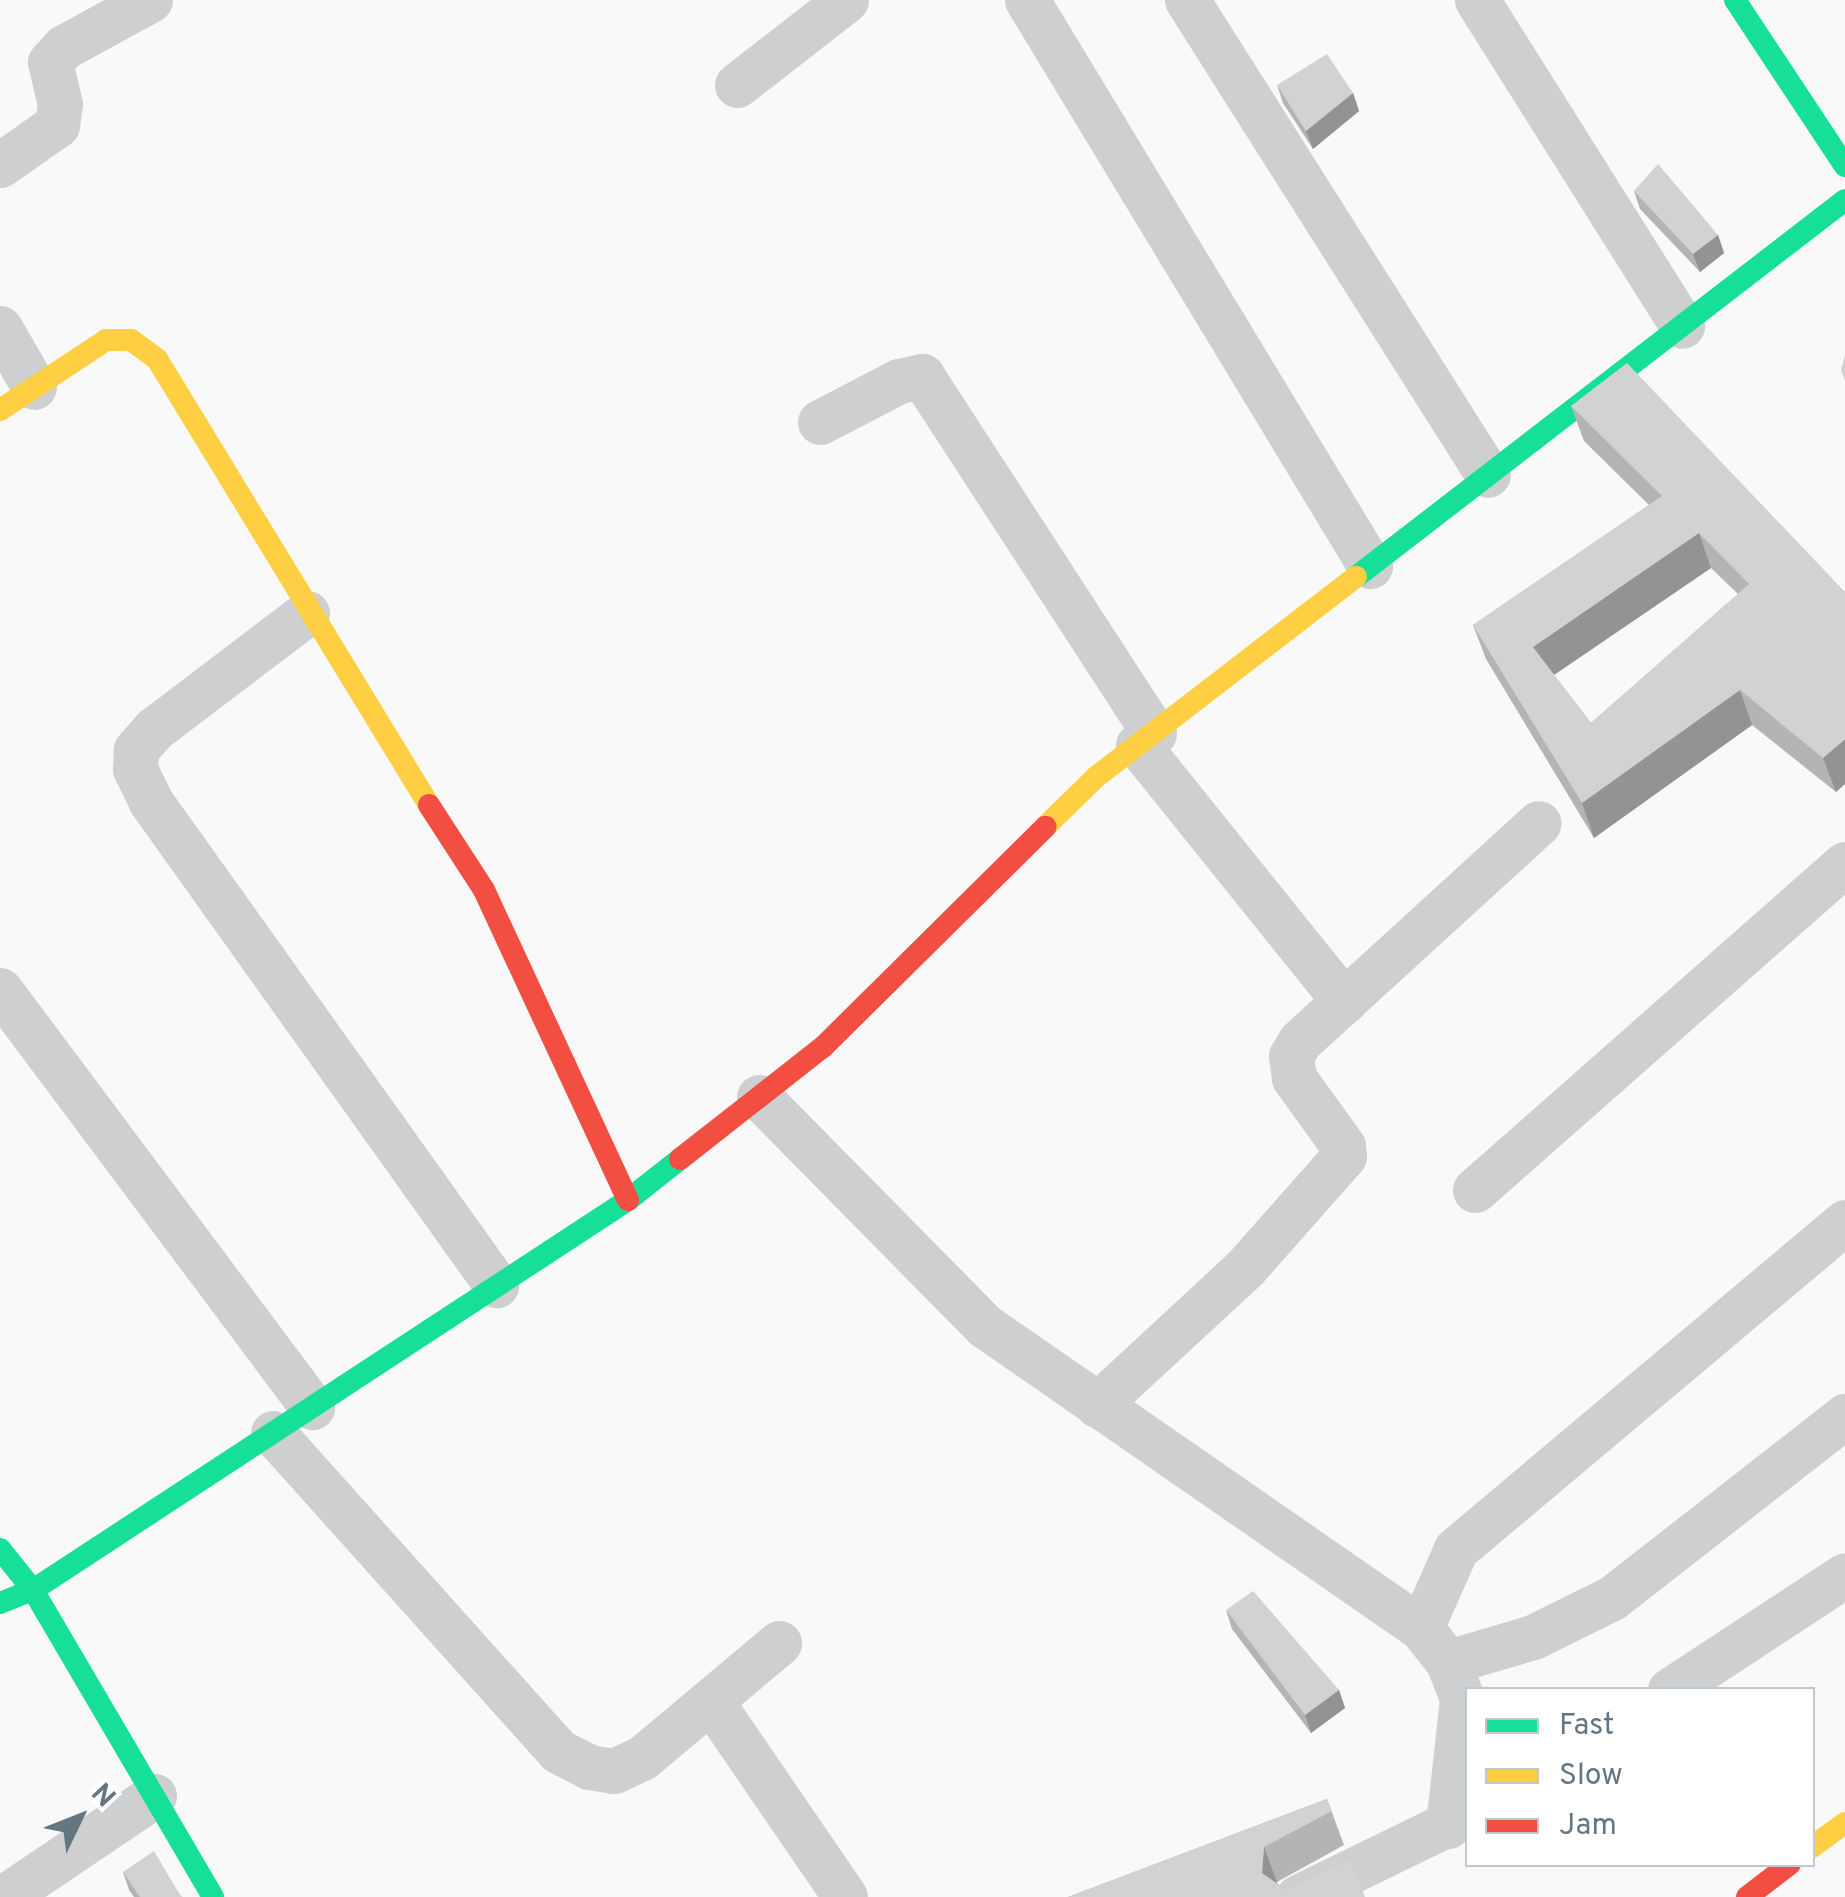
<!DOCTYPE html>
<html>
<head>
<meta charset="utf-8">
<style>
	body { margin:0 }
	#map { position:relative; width:1845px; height:1897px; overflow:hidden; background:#f9f9f9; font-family:Overpass,sans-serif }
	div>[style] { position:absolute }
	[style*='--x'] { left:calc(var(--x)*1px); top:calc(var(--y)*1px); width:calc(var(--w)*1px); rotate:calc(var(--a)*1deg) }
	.street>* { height:45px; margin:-22.5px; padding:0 22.5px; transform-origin:22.5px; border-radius:22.5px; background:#cecfd0 }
	.fast>* { height:22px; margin:-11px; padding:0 11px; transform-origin:11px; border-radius:11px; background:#16e098 }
	.slow>* { height:22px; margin:-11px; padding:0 11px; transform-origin:11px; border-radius:11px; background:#ffcf43 }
	.jam>* { height:22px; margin:-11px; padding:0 11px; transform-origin:11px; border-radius:11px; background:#f24e42 }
	.wall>* { inset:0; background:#b3b5b5 }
	.shaded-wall>* { inset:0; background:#929394 }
	.building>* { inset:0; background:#d0d2d3 }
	span { translate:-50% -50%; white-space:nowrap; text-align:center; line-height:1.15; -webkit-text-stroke:10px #fff; paint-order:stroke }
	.legend { position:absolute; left:1465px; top:1687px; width:350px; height:180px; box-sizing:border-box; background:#fff; border:2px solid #c1c8cd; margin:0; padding:12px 18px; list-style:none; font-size:30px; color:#657683 }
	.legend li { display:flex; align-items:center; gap:20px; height:50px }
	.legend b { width:50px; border:2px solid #c1c8cd }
	.north { position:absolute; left:30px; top:1767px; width:100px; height:100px; -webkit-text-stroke:8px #fff; paint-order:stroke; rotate:47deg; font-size:28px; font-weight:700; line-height:40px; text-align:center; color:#657683 }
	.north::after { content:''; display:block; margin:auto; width:35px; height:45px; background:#657683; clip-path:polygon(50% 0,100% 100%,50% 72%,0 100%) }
</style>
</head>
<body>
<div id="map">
	<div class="street">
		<i style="--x:1027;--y:0;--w:662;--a:58.78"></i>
		<i style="--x:1187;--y:0;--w:562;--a:57.64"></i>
		<i style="--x:1477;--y:0;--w:385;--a:57.8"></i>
		<i style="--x:737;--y:85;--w:138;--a:-37.9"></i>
		<i style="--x:0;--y:165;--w:70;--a:-35.1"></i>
		<i style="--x:57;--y:125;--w:21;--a:-82"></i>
		<i style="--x:60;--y:104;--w:43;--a:-103.4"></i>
		<i style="--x:50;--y:62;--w:21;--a:-47"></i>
		<i style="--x:64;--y:47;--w:98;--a:-28.7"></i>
		<i style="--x:0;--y:328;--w:68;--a:60"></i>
		<i style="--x:820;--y:422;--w:89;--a:-27.4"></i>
		<i style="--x:899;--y:381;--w:24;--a:-12"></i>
		<i style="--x:922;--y:376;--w:426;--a:57"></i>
		<i style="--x:307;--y:613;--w:192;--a:142.8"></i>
		<i style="--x:154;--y:729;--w:28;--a:131"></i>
		<i style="--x:136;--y:750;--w:19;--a:93"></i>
		<i style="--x:135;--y:769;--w:37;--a:64"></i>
		<i style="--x:151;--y:802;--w:594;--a:54.46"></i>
		<i style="--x:1138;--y:745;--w:329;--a:51.2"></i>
		<i style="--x:0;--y:990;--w:521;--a:53.2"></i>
		<i style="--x:759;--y:1097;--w:322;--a:45.4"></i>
		<i style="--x:985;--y:1326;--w:530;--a:34.71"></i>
		<i style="--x:1421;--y:1628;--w:43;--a:51.5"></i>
		<i style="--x:1448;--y:1662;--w:40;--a:69"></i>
		<i style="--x:1462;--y:1699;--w:128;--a:96.3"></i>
		<i style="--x:1475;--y:1190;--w:493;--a:-41.4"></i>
		<i style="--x:1097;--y:1405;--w:202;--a:-42.8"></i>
		<i style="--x:1245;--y:1268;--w:149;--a:-48.5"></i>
		<i style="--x:1344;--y:1156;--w:10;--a:-96"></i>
		<i style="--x:1343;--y:1146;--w:84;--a:-125.8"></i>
		<i style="--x:1294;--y:1078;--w:22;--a:-98"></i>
		<i style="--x:1291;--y:1056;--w:17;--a:-59"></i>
		<i style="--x:1300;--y:1041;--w:323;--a:-42.4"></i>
		<i style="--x:273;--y:1433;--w:427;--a:48.1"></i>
		<i style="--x:558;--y:1751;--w:35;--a:27"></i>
		<i style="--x:589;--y:1767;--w:25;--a:9"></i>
		<i style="--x:614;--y:1771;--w:31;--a:-25"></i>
		<i style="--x:642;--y:1758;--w:179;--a:-40"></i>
		<i style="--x:1421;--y:1628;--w:86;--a:-66.1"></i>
		<i style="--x:1456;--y:1549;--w:508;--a:-40.05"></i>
		<i style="--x:1448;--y:1662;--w:89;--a:-16.4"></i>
		<i style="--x:1533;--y:1637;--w:88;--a:-26.3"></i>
		<i style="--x:1612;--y:1598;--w:296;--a:-38"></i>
		<i style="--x:1670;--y:1690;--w:209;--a:-33.3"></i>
		<i style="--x:711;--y:1701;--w:237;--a:55.6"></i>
		<i style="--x:4;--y:1897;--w:181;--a:-34"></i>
		<i style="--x:1298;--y:1897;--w:189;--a:-26"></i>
	</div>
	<div class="fast">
		<i style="--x:1735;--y:0;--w:199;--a:56.5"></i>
		<i style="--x:1356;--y:577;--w:617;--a:-37.63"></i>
		<i style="--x:0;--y:1549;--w:53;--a:51.2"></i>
		<i style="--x:33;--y:1590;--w:356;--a:59.6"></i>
		<i style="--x:0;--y:1603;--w:35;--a:-22"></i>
		<i style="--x:33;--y:1590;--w:711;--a:-33.24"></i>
		<i style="--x:628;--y:1200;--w:66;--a:-38.3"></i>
	</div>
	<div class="slow">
		<i style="--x:0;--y:410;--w:127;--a:-33.4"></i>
		<i style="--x:106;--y:340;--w:25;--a:0"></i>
		<i style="--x:131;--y:340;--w:32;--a:36"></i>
		<i style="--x:157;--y:359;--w:522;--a:58.62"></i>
		<i style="--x:1045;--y:827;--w:71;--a:-44.4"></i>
		<i style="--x:1096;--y:777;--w:328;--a:-37.6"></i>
		<i style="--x:1812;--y:1847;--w:41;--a:-36"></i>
	</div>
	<div class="jam">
		<i style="--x:429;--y:805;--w:101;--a:57.1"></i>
		<i style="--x:484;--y:890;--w:342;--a:65.1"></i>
		<i style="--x:680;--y:1159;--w:182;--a:-38.1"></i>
		<i style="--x:823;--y:1047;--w:313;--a:-44.7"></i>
		<i style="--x:1747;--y:1897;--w:54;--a:-37.5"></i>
	</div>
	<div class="wall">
		<i style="clip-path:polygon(1277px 85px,1353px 93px,1359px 111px,1313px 149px,1283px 103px)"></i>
		<i style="clip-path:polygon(1634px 191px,1718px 235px,1724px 253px,1700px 272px,1640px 209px)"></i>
		<i style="clip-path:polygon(evenodd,1571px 406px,1845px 592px,1836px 792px,1752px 725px,1594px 838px,1486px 659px,1473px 625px,1649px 505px,1584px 441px,1571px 406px,1711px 568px,1738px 594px,1591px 723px,1554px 675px,1711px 568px)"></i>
		<i style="clip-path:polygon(1226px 1610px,1339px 1690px,1345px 1708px,1311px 1733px,1232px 1629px)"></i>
		<i style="clip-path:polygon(1327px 1799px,1344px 1845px,1277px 1882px,1277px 1883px,1285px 1889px,1365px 1897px,1068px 1897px)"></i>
		<i style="clip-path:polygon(123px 1872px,180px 1895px,182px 1897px,134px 1897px,129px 1890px)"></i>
	</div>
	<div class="shaded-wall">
		<i style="clip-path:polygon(1353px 93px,1359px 111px,1313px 149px,1306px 131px)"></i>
		<i style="clip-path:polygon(1718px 235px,1724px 253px,1700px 272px,1693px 254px)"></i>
		<i style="clip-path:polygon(1699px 533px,1711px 568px,1545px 681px,1533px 647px)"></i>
		<i style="clip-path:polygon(1740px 690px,1752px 725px,1594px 838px,1582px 803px)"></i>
		<i style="clip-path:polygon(1845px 739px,1845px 784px,1836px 792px,1823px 758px)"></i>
		<i style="clip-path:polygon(1339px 1690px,1345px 1708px,1311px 1733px,1305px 1715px)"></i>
		<i style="clip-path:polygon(1264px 1847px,1277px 1882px,1275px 1897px,1262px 1873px)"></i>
	</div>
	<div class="building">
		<i style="clip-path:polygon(1327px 54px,1353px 93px,1306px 131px,1277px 85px)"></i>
		<i style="clip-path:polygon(1658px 164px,1718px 235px,1693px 254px,1634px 191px)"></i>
		<i style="clip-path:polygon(1845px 355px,1845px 381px,1841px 370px)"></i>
		<i style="clip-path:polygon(evenodd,1627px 363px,1845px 592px,1845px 739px,1823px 758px,1740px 690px,1582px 803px,1473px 625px,1662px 496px,1571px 406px,1627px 363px,1699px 533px,1749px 584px,1591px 723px,1533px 647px,1699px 533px)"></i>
		<i style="clip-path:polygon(1253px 1591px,1339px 1690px,1305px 1715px,1226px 1610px)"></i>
		<i style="clip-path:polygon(1327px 1799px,1332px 1811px,1264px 1847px,1262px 1873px,1285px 1889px,1351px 1860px,1365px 1897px,1068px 1897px)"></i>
		<i style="clip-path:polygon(154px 1851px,180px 1895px,182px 1897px,140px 1897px,123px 1872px)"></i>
	</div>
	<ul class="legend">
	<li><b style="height:12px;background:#16e098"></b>Fast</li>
	<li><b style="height:12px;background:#ffcf43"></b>Slow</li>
	<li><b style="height:12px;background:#f24e42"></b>Jam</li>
	</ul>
	<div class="north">N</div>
</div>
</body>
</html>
